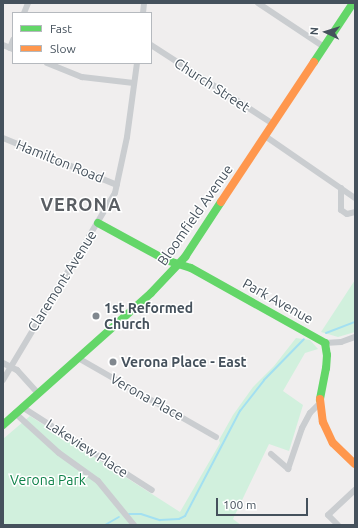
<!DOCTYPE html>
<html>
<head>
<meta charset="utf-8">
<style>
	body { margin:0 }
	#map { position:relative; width:358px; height:528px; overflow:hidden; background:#f0eeee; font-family:Ubuntu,sans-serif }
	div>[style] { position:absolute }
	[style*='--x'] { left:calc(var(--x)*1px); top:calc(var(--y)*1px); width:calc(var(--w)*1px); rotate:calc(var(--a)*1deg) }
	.green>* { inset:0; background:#d1f0dd }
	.stream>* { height:2px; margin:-1px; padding:0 1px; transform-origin:1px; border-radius:1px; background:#a3e0f1 }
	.street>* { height:6px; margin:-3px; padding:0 3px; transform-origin:3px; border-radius:3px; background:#cacdd0 }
	.fast>* { height:8px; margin:-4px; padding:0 4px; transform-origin:4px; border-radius:4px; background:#63d668 }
	.slow>* { height:8px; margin:-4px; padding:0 4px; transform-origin:4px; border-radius:4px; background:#ff974d }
	.dots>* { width:11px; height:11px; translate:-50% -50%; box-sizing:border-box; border:2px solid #fff; border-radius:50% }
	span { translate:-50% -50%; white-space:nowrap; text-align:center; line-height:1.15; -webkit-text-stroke:3px #fff; paint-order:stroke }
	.street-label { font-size:14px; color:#45515c }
	.poi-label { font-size:14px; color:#45515c; font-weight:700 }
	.left { translate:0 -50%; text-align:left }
	.park-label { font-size:14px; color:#10834a }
	.district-label { font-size:18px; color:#5a5e63; font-weight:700; letter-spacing:1px }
	.frame { position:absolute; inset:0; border:4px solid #45515c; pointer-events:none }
	.legend { position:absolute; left:12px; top:12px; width:140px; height:52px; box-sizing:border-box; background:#fff; border:1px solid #b5b9be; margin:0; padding:5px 7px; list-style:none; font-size:12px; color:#45515c }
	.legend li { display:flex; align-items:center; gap:8px; height:20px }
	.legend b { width:20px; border:1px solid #b5b9be }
	.north { position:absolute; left:306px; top:12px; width:40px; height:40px; -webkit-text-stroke:3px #fff; paint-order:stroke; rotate:274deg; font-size:11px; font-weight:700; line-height:16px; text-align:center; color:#45515c }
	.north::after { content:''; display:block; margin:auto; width:14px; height:18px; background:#45515c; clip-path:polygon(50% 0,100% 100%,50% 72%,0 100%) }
	.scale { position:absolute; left:216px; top:498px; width:92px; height:18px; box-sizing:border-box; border:2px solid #45515c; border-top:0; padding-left:5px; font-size:12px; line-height:14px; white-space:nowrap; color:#45515c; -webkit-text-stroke:3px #fff; paint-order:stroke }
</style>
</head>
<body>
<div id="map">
	<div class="green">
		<i style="clip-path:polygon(355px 280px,355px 332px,338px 337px,321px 332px)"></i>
		<i style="clip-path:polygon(296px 338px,310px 340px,318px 349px,305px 353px,283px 391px,303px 405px,289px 451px,269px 444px,233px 519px,241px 525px,3px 525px,3px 439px,30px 416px,180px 512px,216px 450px,220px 443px,219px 440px,233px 415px,253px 387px,274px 366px)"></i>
	</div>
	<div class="stream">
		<i style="--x:326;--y:333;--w:31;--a:-21"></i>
		<i style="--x:129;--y:514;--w:12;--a:0"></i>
		<i style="--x:141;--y:514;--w:20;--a:18"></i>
		<i style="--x:160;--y:520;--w:19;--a:-3"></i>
		<i style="--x:179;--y:519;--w:7;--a:-27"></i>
		<i style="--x:185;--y:516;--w:119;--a:-62.4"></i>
		<i style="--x:240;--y:411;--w:39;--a:-52"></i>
		<i style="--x:264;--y:380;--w:57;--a:-45.7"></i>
		<i style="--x:105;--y:525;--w:16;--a:-30"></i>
	</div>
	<div class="street">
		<i style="--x:258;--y:3;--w:79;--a:33.7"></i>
		<i style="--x:24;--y:13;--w:11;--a:-68"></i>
		<i style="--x:143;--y:13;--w:10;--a:-84"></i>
		<i style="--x:3;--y:45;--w:11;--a:22"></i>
		<i style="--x:151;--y:45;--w:145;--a:32.9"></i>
		<i style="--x:10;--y:48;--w:9;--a:-69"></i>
		<i style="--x:47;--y:63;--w:38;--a:22"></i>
		<i style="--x:82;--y:77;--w:52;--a:6.6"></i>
		<i style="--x:265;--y:136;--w:109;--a:34.6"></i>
		<i style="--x:3;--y:138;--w:123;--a:22.4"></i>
		<i style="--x:341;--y:188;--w:22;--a:90"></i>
		<i style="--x:341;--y:210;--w:7;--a:34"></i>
		<i style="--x:347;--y:214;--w:8;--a:-14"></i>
		<i style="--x:325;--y:343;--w:16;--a:-4"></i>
		<i style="--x:341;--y:342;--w:15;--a:-20"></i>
		<i style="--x:78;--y:358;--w:159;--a:29.8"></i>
		<i style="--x:3;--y:363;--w:16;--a:27"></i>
		<i style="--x:17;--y:370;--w:31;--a:48"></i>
		<i style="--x:3;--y:380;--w:218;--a:-59.1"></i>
		<i style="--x:115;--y:193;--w:57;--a:-77.9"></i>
		<i style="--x:127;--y:137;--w:75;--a:-82.3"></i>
		<i style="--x:22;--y:407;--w:154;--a:32.6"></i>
		<i style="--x:15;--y:413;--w:59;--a:42.3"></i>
		<i style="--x:59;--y:453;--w:48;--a:35.7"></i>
		<i style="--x:98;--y:481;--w:57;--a:50.7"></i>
		<i style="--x:271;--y:454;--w:23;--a:41"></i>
		<i style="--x:288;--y:469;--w:43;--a:-71.1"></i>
		<i style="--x:302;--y:428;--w:17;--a:-62"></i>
		<i style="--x:310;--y:413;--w:14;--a:-45"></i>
		<i style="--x:338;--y:525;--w:14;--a:-135"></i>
		<i style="--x:328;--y:515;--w:37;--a:-43"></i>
	</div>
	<div class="fast">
		<i style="--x:314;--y:62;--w:71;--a:-56.5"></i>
		<i style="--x:98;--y:223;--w:77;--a:28.6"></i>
		<i style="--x:166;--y:260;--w:26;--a:18"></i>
		<i style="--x:191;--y:268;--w:154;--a:29.2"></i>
		<i style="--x:325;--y:343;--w:12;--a:81"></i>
		<i style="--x:327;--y:355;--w:13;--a:94"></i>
		<i style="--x:326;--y:368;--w:32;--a:101"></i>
		<i style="--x:3;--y:425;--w:198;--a:-41.7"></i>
		<i style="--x:151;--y:293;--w:50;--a:-46.6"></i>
		<i style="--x:185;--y:257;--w:66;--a:-56.8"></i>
	</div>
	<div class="slow">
		<i style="--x:221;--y:202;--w:168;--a:-56.4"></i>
		<i style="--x:320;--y:399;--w:23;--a:83"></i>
		<i style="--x:323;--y:422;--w:23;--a:65"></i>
		<i style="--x:333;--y:443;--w:30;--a:44"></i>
	</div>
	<div class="dots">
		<i style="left:96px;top:316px;background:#81888f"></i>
		<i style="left:113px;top:362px;background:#81888f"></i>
	</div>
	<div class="street-label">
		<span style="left:212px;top:85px;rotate:33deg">Church Street</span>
		<span style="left:60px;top:161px;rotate:22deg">Hamilton Road</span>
		<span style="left:195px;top:215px;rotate:-55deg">Bloomfield Avenue</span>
		<span style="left:62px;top:281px;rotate:-58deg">Claremont Avenue</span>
		<span style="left:278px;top:301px;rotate:29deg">Park Avenue</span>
		<span style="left:147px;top:397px;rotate:29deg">Verona Place</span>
		<span style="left:87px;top:448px;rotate:33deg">Lakeview Place</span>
	</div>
	<div class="poi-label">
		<span class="left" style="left:104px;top:316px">1st Reformed<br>Church</span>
		<span class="left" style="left:121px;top:362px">Verona Place - East</span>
	</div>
	<div class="park-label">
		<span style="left:48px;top:480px">Verona Park</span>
	</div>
	<div class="district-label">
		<span style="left:81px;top:204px">VERONA</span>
	</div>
	<div class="frame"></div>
	<ul class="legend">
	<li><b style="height:5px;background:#63d668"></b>Fast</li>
	<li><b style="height:5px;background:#ff974d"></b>Slow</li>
	</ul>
	<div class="north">N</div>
	<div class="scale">100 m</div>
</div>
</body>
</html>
